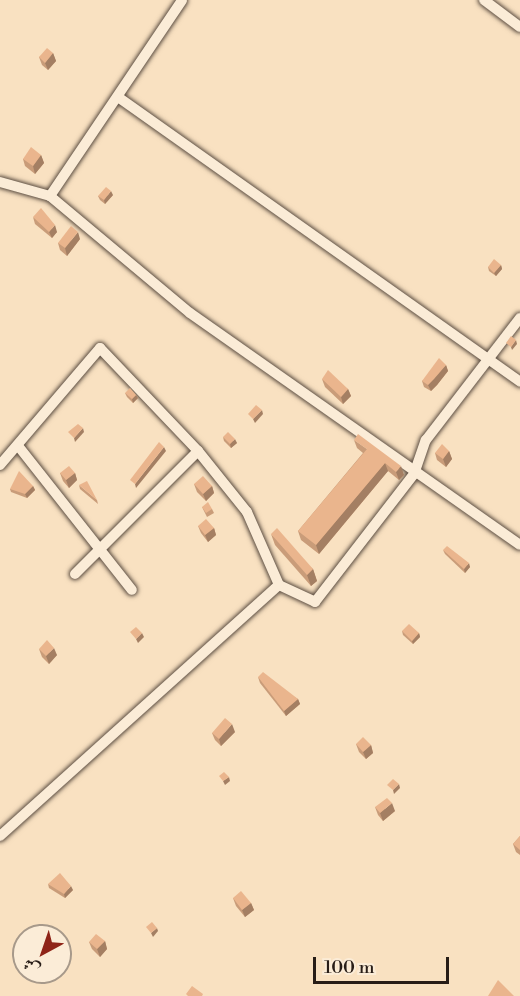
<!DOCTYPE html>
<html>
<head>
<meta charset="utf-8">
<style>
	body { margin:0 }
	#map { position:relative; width:520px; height:996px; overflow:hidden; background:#f9e1c1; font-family:"Libre Bodoni",Amiri,serif }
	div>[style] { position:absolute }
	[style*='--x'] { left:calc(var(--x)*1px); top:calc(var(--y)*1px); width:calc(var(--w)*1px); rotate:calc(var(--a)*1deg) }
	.roads { filter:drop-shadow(0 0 2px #5c4e42) drop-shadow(0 0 2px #5c4e42) }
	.minor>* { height:10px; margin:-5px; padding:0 5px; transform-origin:5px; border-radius:5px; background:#fbecd7 }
	.wall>* { inset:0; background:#c99c79 }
	.shaded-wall>* { inset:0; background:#a47f63 }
	.building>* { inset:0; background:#eab58d }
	span { translate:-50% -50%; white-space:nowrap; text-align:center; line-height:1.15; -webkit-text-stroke:4.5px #fbecd7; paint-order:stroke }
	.north { position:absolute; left:12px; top:924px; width:60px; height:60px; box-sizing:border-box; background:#fbecd7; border:2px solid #a7998a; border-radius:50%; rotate:220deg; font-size:16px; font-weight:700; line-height:24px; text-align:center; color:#281d17 }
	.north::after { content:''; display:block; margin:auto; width:21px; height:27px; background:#8f2418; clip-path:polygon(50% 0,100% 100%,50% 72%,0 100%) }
	.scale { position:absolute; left:313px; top:957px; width:136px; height:27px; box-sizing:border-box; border:3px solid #281d17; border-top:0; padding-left:8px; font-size:18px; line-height:21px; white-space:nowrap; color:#281d17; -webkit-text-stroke:4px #fbecd7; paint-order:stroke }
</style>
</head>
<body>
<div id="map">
	<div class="roads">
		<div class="minor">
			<i style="--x:484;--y:0;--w:45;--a:36.9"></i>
			<i style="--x:118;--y:97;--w:493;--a:35.3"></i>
			<i style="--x:0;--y:182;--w:52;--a:15.6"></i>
			<i style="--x:50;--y:196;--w:182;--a:39.9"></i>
			<i style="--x:190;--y:313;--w:403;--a:35.1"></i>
			<i style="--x:50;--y:196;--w:236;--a:-56"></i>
			<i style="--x:19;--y:447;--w:182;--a:51.7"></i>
			<i style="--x:0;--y:465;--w:154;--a:-49.5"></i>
			<i style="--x:100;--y:348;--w:142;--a:46.4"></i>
			<i style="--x:198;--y:451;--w:78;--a:51.2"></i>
			<i style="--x:247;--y:512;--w:80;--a:66.3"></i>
			<i style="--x:279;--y:585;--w:40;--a:25"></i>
			<i style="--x:315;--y:602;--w:162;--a:-52.3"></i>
			<i style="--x:414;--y:474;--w:36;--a:-71"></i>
			<i style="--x:426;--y:440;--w:154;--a:-52.4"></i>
			<i style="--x:75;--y:574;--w:174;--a:-45"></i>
			<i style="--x:0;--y:836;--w:375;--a:-42"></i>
		</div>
	</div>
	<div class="wall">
		<i style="clip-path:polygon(53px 53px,56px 61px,48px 70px,42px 65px,39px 57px)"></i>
		<i style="clip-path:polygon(41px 155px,44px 163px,35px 174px,25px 166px,23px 159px)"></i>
		<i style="clip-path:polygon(113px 195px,105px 204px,100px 200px,98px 196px)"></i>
		<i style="clip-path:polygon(33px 217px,57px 232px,52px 238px,35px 224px)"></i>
		<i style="clip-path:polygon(80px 239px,67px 256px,60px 250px,58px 243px)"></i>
		<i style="clip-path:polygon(501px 265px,502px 269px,496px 276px,489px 271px,488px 267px)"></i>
		<i style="clip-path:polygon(446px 365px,448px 371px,437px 385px,431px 391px,424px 387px,422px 381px)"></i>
		<i style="clip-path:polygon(322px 379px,348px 389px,351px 396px,343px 404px,325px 387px)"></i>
		<i style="clip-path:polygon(125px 393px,136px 395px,138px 398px,133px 403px,127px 397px)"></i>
		<i style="clip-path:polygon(223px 437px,237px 443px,231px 448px,224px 441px)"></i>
		<i style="clip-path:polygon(354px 440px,404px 475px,399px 480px,388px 471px,319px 554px,301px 540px,298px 531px,363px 453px,357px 448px)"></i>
		<i style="clip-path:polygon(449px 451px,452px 459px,446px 467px,437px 460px,435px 453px)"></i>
		<i style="clip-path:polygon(60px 473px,75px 473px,77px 480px,69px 488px,63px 481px)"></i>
		<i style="clip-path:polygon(194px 484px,212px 486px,214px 493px,206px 501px,197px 492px)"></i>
		<i style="clip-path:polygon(79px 485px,97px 500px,98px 504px,80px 489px)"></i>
		<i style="clip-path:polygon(33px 486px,35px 490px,27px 498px,11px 492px,10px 489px)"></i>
		<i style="clip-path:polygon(202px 507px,212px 509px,214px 513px,207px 517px)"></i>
		<i style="clip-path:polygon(198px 526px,214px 528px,216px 535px,208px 542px,201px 533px)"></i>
		<i style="clip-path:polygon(271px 534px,313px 569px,317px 581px,311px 586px,275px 545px)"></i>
		<i style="clip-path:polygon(443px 550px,470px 567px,465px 573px,445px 554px)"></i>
		<i style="clip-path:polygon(402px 631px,419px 633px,420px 637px,413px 644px,403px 635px)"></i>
		<i style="clip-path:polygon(39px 649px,57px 655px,49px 664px,42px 657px)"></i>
		<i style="clip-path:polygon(258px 677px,298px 699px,300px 704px,286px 716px,260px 683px)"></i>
		<i style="clip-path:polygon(235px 732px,221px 746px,215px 740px,212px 733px)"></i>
		<i style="clip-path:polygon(356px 744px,371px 745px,373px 753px,366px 759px,359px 752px)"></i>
		<i style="clip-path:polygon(375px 807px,395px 811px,383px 821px,378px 815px)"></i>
		<i style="clip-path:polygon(520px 836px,520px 855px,516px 852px,513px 844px)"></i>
		<i style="clip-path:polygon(48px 884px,73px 890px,65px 898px,49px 888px)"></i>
		<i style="clip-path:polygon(233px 898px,251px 903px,254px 910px,245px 917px,236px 906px)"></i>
		<i style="clip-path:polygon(105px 941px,107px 949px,100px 957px,92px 949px,89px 942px)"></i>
	</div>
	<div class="shaded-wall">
		<i style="clip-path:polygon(53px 53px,56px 61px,48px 70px,45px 63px)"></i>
		<i style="clip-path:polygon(41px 155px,44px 163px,35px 174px,33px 166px)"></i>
		<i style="clip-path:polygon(111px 191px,113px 195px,105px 204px,104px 200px)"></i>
		<i style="clip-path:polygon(55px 225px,57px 232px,52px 238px,49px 232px)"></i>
		<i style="clip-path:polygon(78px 232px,80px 239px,67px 256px,65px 248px)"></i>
		<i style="clip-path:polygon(501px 265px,502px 269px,496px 276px,494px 273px)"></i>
		<i style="clip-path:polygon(516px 340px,517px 344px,512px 350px,511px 347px)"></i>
		<i style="clip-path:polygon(446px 365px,448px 371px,437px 385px,431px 391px,428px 385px)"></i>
		<i style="clip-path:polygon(348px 389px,351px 396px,343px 404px,341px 397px)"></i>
		<i style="clip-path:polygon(136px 395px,138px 398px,133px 403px,132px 399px)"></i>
		<i style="clip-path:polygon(262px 410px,263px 414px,255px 423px,253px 419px)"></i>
		<i style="clip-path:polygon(83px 428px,84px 432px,75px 442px,74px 438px)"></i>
		<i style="clip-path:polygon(235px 439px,237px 443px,231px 448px,230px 444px)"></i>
		<i style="clip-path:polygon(164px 447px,166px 451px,136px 488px,135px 484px)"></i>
		<i style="clip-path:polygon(449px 451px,452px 459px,446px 467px,443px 459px)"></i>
		<i style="clip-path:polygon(385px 463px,388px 471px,319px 554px,316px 545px)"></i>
		<i style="clip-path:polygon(401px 466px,404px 475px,399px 480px,396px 472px)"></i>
		<i style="clip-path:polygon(75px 473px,77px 480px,69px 488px,66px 480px)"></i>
		<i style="clip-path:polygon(33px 486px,35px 490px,27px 498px,25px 494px)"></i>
		<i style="clip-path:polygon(212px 486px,214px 493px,206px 501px,203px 494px)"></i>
		<i style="clip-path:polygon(214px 528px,216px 535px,208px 542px,205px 535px)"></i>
		<i style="clip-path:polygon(469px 563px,470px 567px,465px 573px,464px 569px)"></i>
		<i style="clip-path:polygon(313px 569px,317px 581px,311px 586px,307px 575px)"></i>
		<i style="clip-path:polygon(142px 633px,144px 637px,138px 643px,136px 639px)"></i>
		<i style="clip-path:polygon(419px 633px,420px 637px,413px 644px,412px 641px)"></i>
		<i style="clip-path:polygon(54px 648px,57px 655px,49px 664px,46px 656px)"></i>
		<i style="clip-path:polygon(298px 699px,300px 704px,286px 716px,284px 711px)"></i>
		<i style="clip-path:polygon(232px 724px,235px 732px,221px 746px,219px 739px)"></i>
		<i style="clip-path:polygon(371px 745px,373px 753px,366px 759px,363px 752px)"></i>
		<i style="clip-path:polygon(229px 777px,230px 781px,225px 785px,223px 781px)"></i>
		<i style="clip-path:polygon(399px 784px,400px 788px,394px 794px,393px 790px)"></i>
		<i style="clip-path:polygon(392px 803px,395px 811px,383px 821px,380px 813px)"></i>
		<i style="clip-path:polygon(71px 886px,73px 890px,65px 898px,64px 894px)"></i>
		<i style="clip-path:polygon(251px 903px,254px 910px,245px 917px,242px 910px)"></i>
		<i style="clip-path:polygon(157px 928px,158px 931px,153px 937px,151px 933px)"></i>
		<i style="clip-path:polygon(105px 941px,107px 949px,100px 957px,97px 949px)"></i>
	</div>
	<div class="building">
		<i style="clip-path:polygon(47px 48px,53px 53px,45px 63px,39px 57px)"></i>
		<i style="clip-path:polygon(31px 147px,41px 155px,33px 166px,23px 159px)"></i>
		<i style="clip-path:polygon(106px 187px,111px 191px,104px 200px,98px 196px)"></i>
		<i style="clip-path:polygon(41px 208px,55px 225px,49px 232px,33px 217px)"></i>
		<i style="clip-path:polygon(71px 226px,78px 232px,65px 248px,58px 243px)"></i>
		<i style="clip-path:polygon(494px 259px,501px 265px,494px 273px,488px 267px)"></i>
		<i style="clip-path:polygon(511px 336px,516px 340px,511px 347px,506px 343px)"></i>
		<i style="clip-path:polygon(439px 358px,446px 365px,434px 379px,428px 385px,422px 381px)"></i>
		<i style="clip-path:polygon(328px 370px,348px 389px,341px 397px,322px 379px)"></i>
		<i style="clip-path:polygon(130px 388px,136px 395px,132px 399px,125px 393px)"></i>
		<i style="clip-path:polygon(256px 405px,262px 410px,253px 419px,248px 414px)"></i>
		<i style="clip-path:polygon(78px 424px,83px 428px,74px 438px,68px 432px)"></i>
		<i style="clip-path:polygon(228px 432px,235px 439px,230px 444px,223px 437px)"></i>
		<i style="clip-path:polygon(358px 434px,401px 466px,396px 472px,385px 463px,316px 545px,298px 531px,367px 449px,354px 440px)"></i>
		<i style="clip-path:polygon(159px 442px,164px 447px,135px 484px,130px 480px)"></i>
		<i style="clip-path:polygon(442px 444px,449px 451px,443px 459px,435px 453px)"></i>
		<i style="clip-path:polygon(69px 466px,75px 473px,66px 480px,60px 473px)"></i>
		<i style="clip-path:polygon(19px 471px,33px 486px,25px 494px,10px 489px)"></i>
		<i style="clip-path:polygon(203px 476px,212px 486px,203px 494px,194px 484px)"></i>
		<i style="clip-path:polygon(87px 481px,97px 500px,79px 485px)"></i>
		<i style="clip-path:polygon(208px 502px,212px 509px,206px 513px,202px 507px)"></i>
		<i style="clip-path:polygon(206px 519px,214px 528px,205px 535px,198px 526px)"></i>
		<i style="clip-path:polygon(277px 528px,313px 569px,307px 575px,271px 534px)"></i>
		<i style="clip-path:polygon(447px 546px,469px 563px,464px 569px,443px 550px)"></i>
		<i style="clip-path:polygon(409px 624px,419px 633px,412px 641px,402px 631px)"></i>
		<i style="clip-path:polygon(136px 627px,142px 633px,136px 639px,130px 632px)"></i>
		<i style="clip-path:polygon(47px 640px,54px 648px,46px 656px,39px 649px)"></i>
		<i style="clip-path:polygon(263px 672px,298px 699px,284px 711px,258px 677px)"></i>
		<i style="clip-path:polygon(225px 718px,232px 724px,219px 739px,212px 733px)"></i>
		<i style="clip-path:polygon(363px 737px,371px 745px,363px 752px,356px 744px)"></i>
		<i style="clip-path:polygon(224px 772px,229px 777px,223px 781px,219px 776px)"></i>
		<i style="clip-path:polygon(393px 779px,399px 784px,393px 790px,387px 785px)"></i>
		<i style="clip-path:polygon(387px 798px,392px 803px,380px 813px,375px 807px)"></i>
		<i style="clip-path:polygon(520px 836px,520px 850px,513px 844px)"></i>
		<i style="clip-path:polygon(60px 873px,71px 886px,64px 894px,48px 884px)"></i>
		<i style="clip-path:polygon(241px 891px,251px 903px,242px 910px,233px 898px)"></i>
		<i style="clip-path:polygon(152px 922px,157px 928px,151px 933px,146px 927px)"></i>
		<i style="clip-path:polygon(96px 934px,105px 941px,97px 949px,89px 942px)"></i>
		<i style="clip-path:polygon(498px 980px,514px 996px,488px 996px)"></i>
		<i style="clip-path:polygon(192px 986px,203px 994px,202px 996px,188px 996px,186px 994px)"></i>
	</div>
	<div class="north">ش</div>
	<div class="scale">100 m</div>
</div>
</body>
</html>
